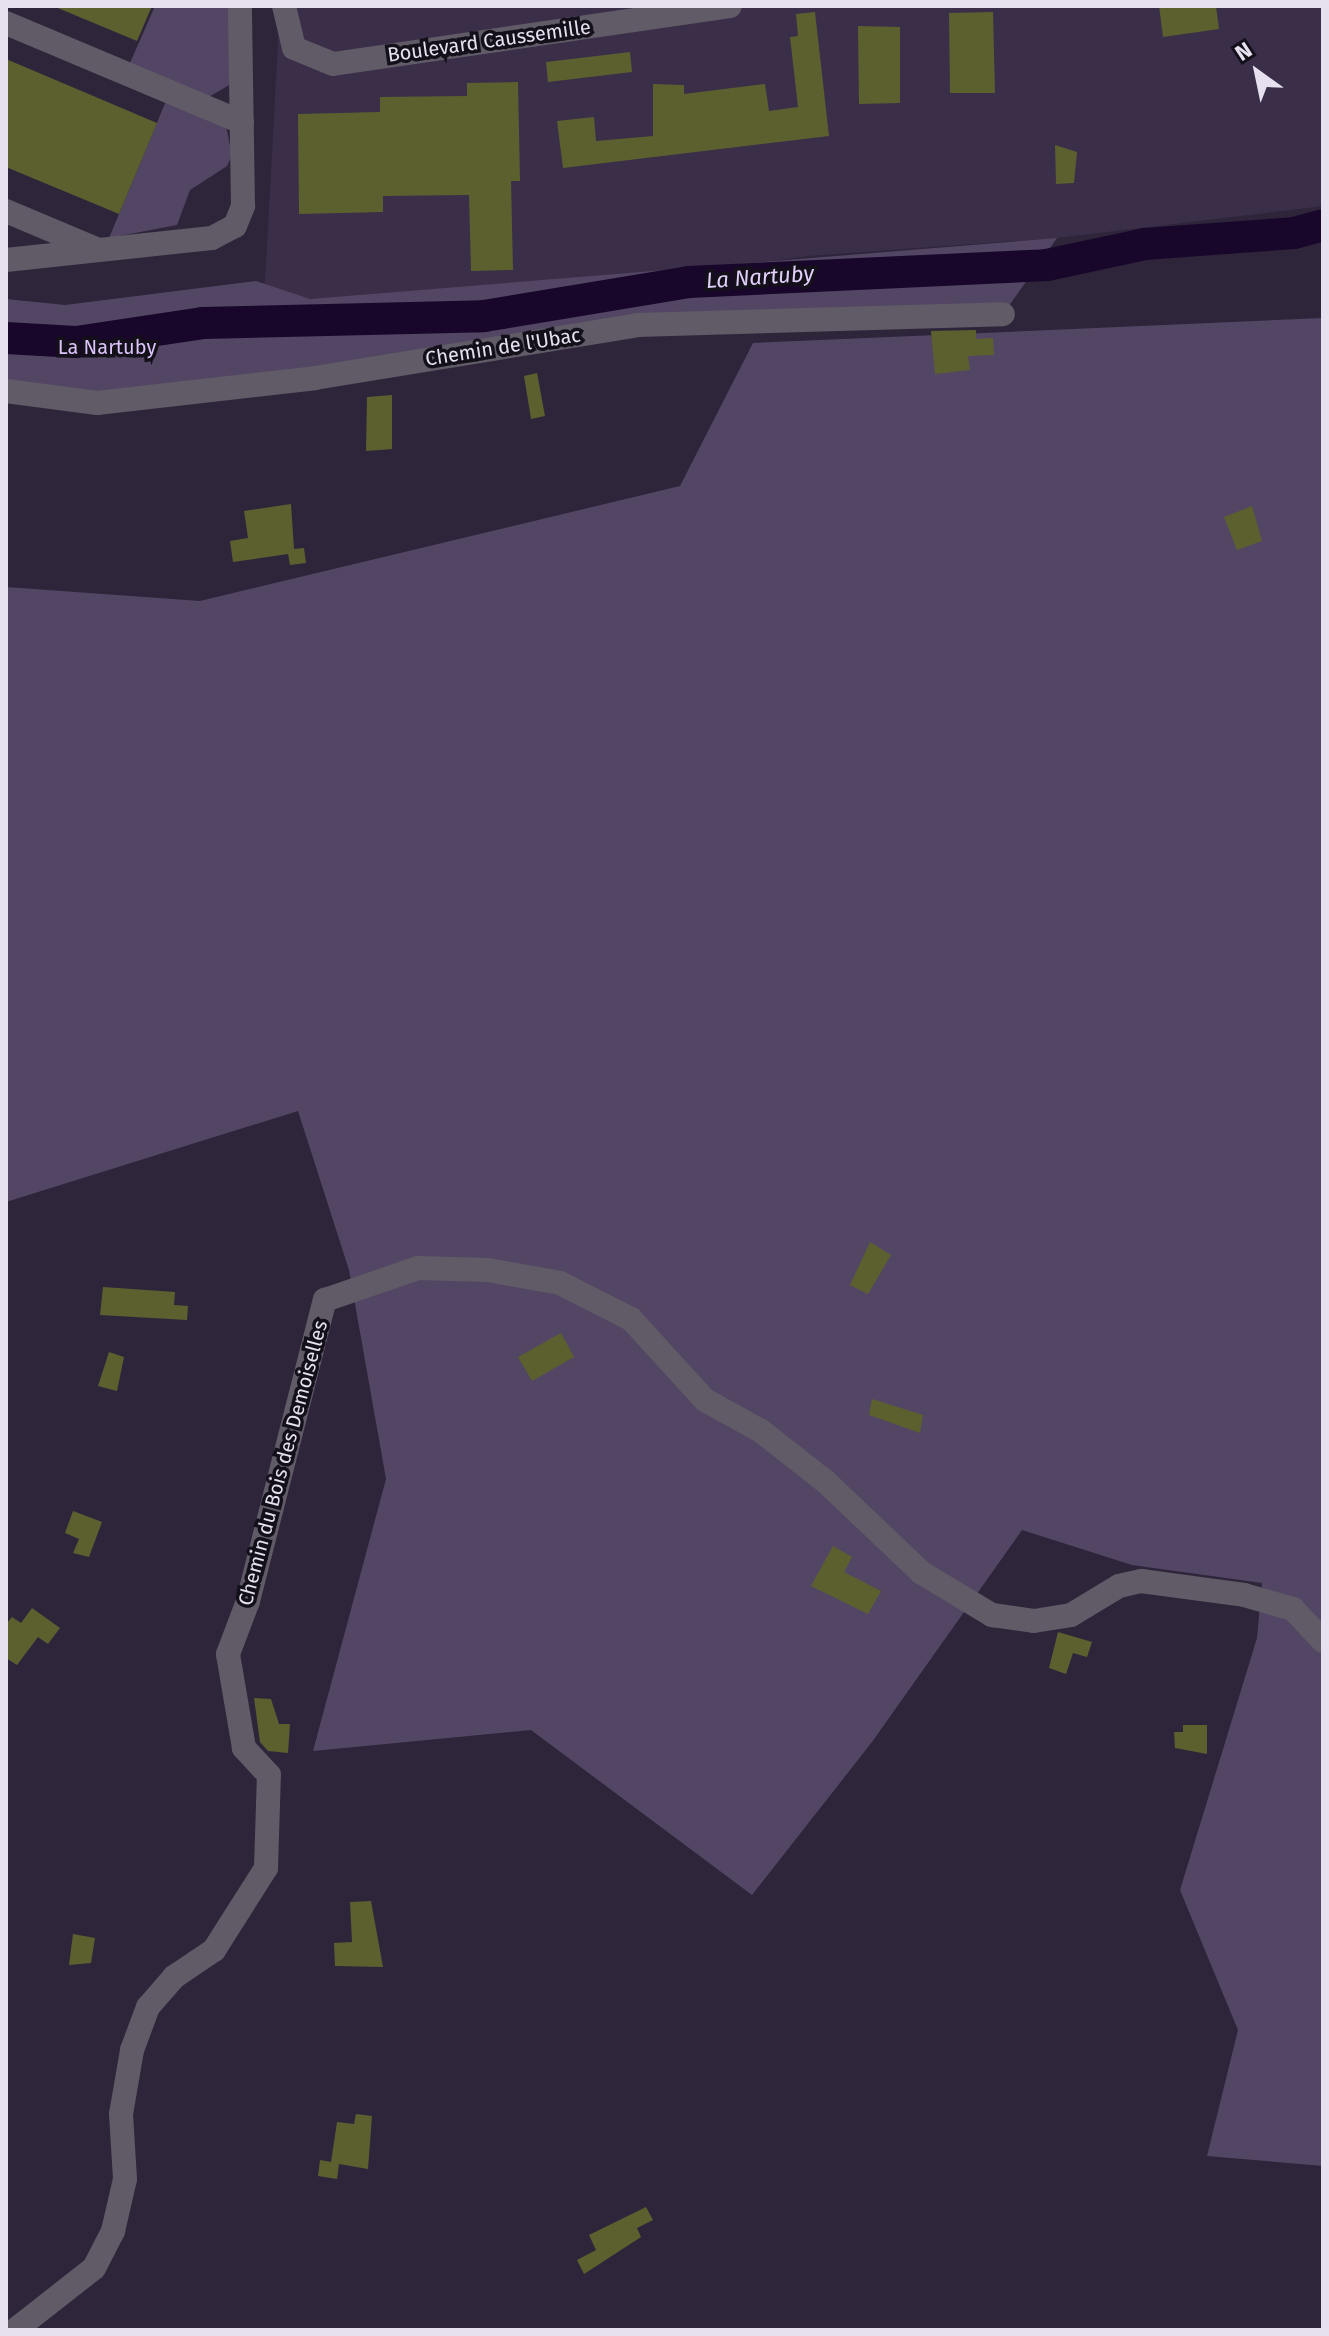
<!DOCTYPE html>
<html>
<head>
<meta charset="utf-8">
<style>
	body { margin:0 }
	#map { position:relative; width:1329px; height:2336px; overflow:hidden; background:#2e253b; font-family:"Fira Sans",sans-serif }
	div>[style] { position:absolute }
	[style*='--x'] { left:calc(var(--x)*1px); top:calc(var(--y)*1px); width:calc(var(--w)*1px); rotate:calc(var(--a)*1deg) }
	.built>* { inset:0; background:#3a2e49 }
	.green>* { inset:0; background:#534664 }
	.river>* { height:32px; margin:-16px; padding:0 16px; transform-origin:16px; border-radius:16px; background:#19072b }
	.building>* { inset:0; background:#5c602f }
	.minor>* { height:24px; margin:-12px; padding:0 12px; transform-origin:12px; border-radius:12px; background:#605b66 }
	span { translate:-50% -50%; white-space:nowrap; text-align:center; line-height:1.15; -webkit-text-stroke:7px #14101a; paint-order:stroke }
	.street-label { font-size:20px; color:#e6e0ef }
	.park-label { font-size:20px; color:#dac2fa }
	.water-label { font-size:22px; color:#e1d0fa; font-style:italic }
	.frame { position:absolute; inset:0; border:8px solid #e6e0ef; pointer-events:none }
	.north { position:absolute; left:1217px; top:32px; width:80px; height:80px; -webkit-text-stroke:6px #14101a; paint-order:stroke; rotate:327deg; font-size:22px; font-weight:700; line-height:32px; text-align:center; color:#e6e0ef }
	.north::after { content:''; display:block; margin:auto; width:28px; height:36px; background:#e6e0ef; clip-path:polygon(50% 0,100% 100%,50% 72%,0 100%) }
</style>
</head>
<body>
<div id="map">
	<div class="built">
		<i style="clip-path:polygon(280px 6px,1323px 6px,1323px 206px,1057px 238px,808px 256px,532px 293px,264px 300px)"></i>
	</div>
	<div class="green">
		<i style="clip-path:polygon(155px 6px,235px 6px,231px 84px,207px 98px,130px 63px)"></i>
		<i style="clip-path:polygon(166px 101px,226px 126px,232px 155px,227px 166px,190px 190px,177px 225px,109px 238px)"></i>
		<i style="clip-path:polygon(1057px 238px,1003px 314px,644px 325px,102px 395px,6px 391px,6px 299px,65px 305px,256px 281px,310px 299px)"></i>
		<i style="clip-path:polygon(1323px 318px,1323px 2166px,1207px 2156px,1238px 2030px,1180px 1890px,1257px 1638px,1262px 1583px,1132px 1565px,1022px 1530px,872px 1742px,752px 1895px,531px 1730px,313px 1751px,386px 1479px,349px 1270px,298px 1111px,6px 1202px,6px 587px,200px 601px,680px 486px,753px 343px)"></i>
	</div>
	<div class="river">
		<i style="--x:6;--y:338;--w:70;--a:3.3"></i>
		<i style="--x:76;--y:342;--w:128;--a:-8.5"></i>
		<i style="--x:203;--y:323;--w:281;--a:-1.4"></i>
		<i style="--x:484;--y:316;--w:208;--a:-9.4"></i>
		<i style="--x:689;--y:282;--w:358;--a:-2.7"></i>
		<i style="--x:1047;--y:265;--w:100;--a:-12.1"></i>
		<i style="--x:1145;--y:244;--w:149;--a:-4.2"></i>
		<i style="--x:1294;--y:233;--w:30;--a:-15"></i>
	</div>
	<div class="building">
		<i style="clip-path:polygon(53px 6px,152px 6px,137px 41px)"></i>
		<i style="clip-path:polygon(1159px 6px,1216px 6px,1219px 29px,1163px 37px)"></i>
		<i style="clip-path:polygon(815px 12px,829px 136px,563px 168px,557px 121px,594px 117px,596px 141px,653px 136px,653px 84px,684px 85px,684px 94px,765px 84px,769px 111px,798px 107px,790px 37px,798px 36px,796px 14px)"></i>
		<i style="clip-path:polygon(993px 12px,995px 93px,950px 93px,949px 13px)"></i>
		<i style="clip-path:polygon(858px 26px,900px 27px,900px 103px,859px 104px)"></i>
		<i style="clip-path:polygon(630px 52px,632px 72px,548px 82px,546px 62px)"></i>
		<i style="clip-path:polygon(6px 59px,157px 123px,119px 214px,6px 167px)"></i>
		<i style="clip-path:polygon(518px 82px,520px 181px,511px 181px,513px 270px,471px 271px,469px 195px,383px 196px,383px 212px,299px 214px,298px 114px,380px 112px,380px 97px,467px 96px,467px 83px)"></i>
		<i style="clip-path:polygon(1055px 145px,1077px 152px,1074px 183px,1056px 184px)"></i>
		<i style="clip-path:polygon(976px 330px,976px 339px,993px 338px,994px 355px,968px 356px,970px 370px,935px 374px,931px 331px)"></i>
		<i style="clip-path:polygon(537px 373px,545px 416px,531px 419px,524px 376px)"></i>
		<i style="clip-path:polygon(392px 395px,392px 449px,366px 451px,367px 397px)"></i>
		<i style="clip-path:polygon(291px 504px,294px 549px,304px 548px,306px 563px,290px 565px,288px 554px,233px 562px,230px 541px,248px 538px,244px 511px)"></i>
		<i style="clip-path:polygon(1252px 506px,1262px 541px,1237px 550px,1224px 517px)"></i>
		<i style="clip-path:polygon(870px 1242px,891px 1255px,868px 1294px,850px 1285px)"></i>
		<i style="clip-path:polygon(103px 1287px,175px 1292px,174px 1305px,188px 1306px,187px 1320px,100px 1315px)"></i>
		<i style="clip-path:polygon(561px 1333px,574px 1357px,532px 1381px,518px 1357px)"></i>
		<i style="clip-path:polygon(109px 1352px,124px 1357px,117px 1391px,98px 1386px)"></i>
		<i style="clip-path:polygon(872px 1399px,923px 1415px,920px 1433px,869px 1415px)"></i>
		<i style="clip-path:polygon(73px 1511px,102px 1522px,89px 1557px,73px 1553px,79px 1539px,65px 1533px)"></i>
		<i style="clip-path:polygon(833px 1546px,852px 1557px,844px 1572px,881px 1591px,868px 1614px,811px 1586px)"></i>
		<i style="clip-path:polygon(32px 1608px,60px 1628px,48px 1644px,38px 1637px,17px 1665px,6px 1658px,6px 1624px,12px 1617px,21px 1623px)"></i>
		<i style="clip-path:polygon(1058px 1632px,1092px 1642px,1087px 1657px,1073px 1653px,1066px 1674px,1049px 1668px)"></i>
		<i style="clip-path:polygon(254px 1698px,271px 1699px,279px 1724px,290px 1724px,288px 1753px,268px 1751px,260px 1742px)"></i>
		<i style="clip-path:polygon(1183px 1725px,1207px 1725px,1207px 1754px,1175px 1748px,1174px 1732px,1183px 1732px)"></i>
		<i style="clip-path:polygon(371px 1901px,383px 1967px,335px 1966px,334px 1943px,352px 1942px,350px 1902px)"></i>
		<i style="clip-path:polygon(73px 1934px,95px 1938px,91px 1963px,69px 1965px)"></i>
		<i style="clip-path:polygon(356px 2114px,372px 2116px,368px 2169px,339px 2164px,337px 2179px,318px 2176px,320px 2160px,331px 2162px,337px 2122px,354px 2124px)"></i>
		<i style="clip-path:polygon(646px 2207px,653px 2220px,637px 2228px,641px 2237px,584px 2274px,577px 2260px,596px 2250px,589px 2235px)"></i>
	</div>
	<div class="minor">
		<i style="--x:284;--y:6;--w:43;--a:76.6"></i>
		<i style="--x:294;--y:48;--w:42;--a:22.3"></i>
		<i style="--x:333;--y:64;--w:401;--a:-8.3"></i>
		<i style="--x:6;--y:23;--w:256;--a:22.8"></i>
		<i style="--x:6;--y:211;--w:98;--a:22.9"></i>
		<i style="--x:6;--y:260;--w:207;--a:-6.1"></i>
		<i style="--x:212;--y:238;--w:26;--a:-28"></i>
		<i style="--x:235;--y:226;--w:22;--a:-68"></i>
		<i style="--x:243;--y:206;--w:200;--a:-90.9"></i>
		<i style="--x:6;--y:391;--w:92;--a:7.5"></i>
		<i style="--x:97;--y:403;--w:219;--a:-6.5"></i>
		<i style="--x:315;--y:378;--w:326;--a:-9.3"></i>
		<i style="--x:637;--y:325;--w:366;--a:-1.7"></i>
		<i style="--x:15;--y:2330;--w:100;--a:-38.1"></i>
		<i style="--x:94;--y:2268;--w:42;--a:-62.8"></i>
		<i style="--x:113;--y:2231;--w:53;--a:-77"></i>
		<i style="--x:125;--y:2179;--w:65;--a:-93.5"></i>
		<i style="--x:121;--y:2114;--w:65;--a:-80.2"></i>
		<i style="--x:132;--y:2050;--w:46;--a:-69.6"></i>
		<i style="--x:148;--y:2007;--w:40;--a:-49"></i>
		<i style="--x:174;--y:1977;--w:48;--a:-34"></i>
		<i style="--x:214;--y:1950;--w:97;--a:-57.6"></i>
		<i style="--x:266;--y:1868;--w:93;--a:-88.2"></i>
		<i style="--x:269;--y:1775;--w:37;--a:-133"></i>
		<i style="--x:244;--y:1748;--w:95;--a:-99.7"></i>
		<i style="--x:228;--y:1654;--w:57;--a:-69.3"></i>
		<i style="--x:248;--y:1601;--w:311;--a:-75.7"></i>
		<i style="--x:325;--y:1300;--w:98;--a:-19"></i>
		<i style="--x:418;--y:1268;--w:70;--a:1.6"></i>
		<i style="--x:488;--y:1270;--w:73;--a:10.2"></i>
		<i style="--x:560;--y:1283;--w:80;--a:26.9"></i>
		<i style="--x:631;--y:1319;--w:110;--a:47.6"></i>
		<i style="--x:705;--y:1400;--w:64;--a:29"></i>
		<i style="--x:761;--y:1431;--w:83;--a:38.1"></i>
		<i style="--x:826;--y:1482;--w:132;--a:43.5"></i>
		<i style="--x:922;--y:1573;--w:82;--a:31"></i>
		<i style="--x:992;--y:1615;--w:42;--a:8.1"></i>
		<i style="--x:1034;--y:1621;--w:37;--a:-9"></i>
		<i style="--x:1071;--y:1615;--w:56;--a:-31.1"></i>
		<i style="--x:1119;--y:1586;--w:23;--a:-13"></i>
		<i style="--x:1141;--y:1581;--w:104;--a:7.7"></i>
		<i style="--x:1244;--y:1595;--w:51;--a:15.9"></i>
		<i style="--x:1293;--y:1609;--w:44;--a:46.8"></i>
	</div>
	<div class="street-label">
		<span style="left:489px;top:41px;rotate:-8deg">Boulevard Caussemille</span>
		<span style="left:503px;top:347px;rotate:-9deg">Chemin de l'Ubac</span>
		<span style="left:283px;top:1463px;rotate:-75deg">Chemin du Bois des Demoiselles</span>
	</div>
	<div class="park-label">
		<span style="left:107px;top:347px">La Nartuby</span>
	</div>
	<div class="water-label">
		<span style="left:760px;top:277px;rotate:-4deg">La Nartuby</span>
	</div>
	<div class="frame"></div>
	<div class="north">N</div>
</div>
</body>
</html>
